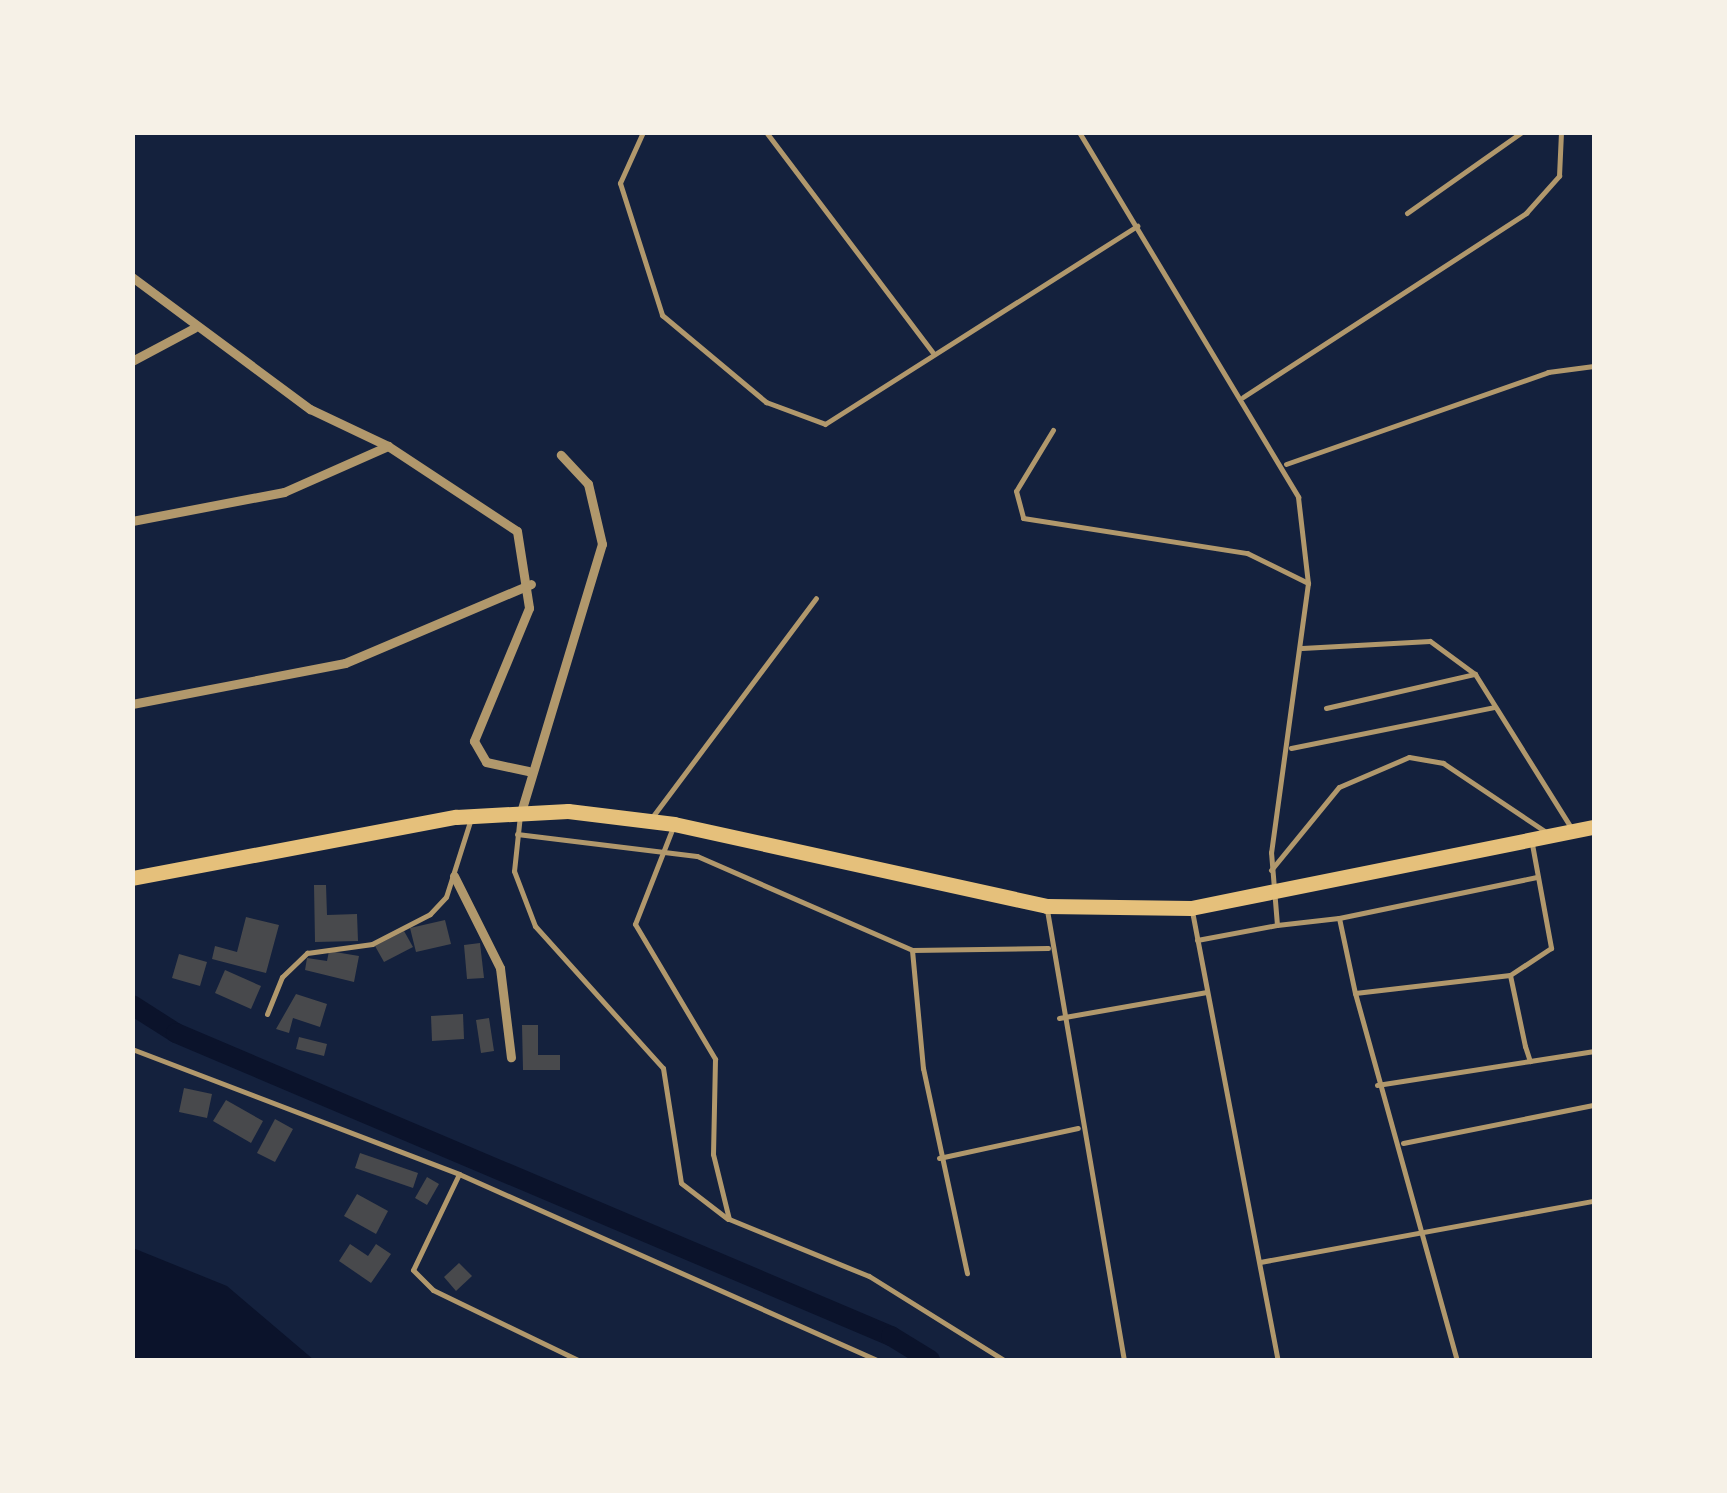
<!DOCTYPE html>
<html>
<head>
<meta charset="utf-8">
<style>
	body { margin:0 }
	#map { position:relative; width:1727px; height:1493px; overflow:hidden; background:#14213d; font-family:"IBM Plex Sans",sans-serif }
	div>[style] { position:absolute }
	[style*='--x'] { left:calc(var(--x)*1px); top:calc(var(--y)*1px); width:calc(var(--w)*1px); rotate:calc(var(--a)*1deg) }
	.water>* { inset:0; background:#0b132b }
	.canal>* { height:20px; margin:-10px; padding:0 10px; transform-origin:10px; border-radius:10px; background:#0b132b }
	.building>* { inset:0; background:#48494c }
	.service>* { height:5px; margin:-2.5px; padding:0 2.5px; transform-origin:2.5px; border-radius:2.5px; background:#b1986c }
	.minor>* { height:9px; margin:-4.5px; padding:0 4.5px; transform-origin:4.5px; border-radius:4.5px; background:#b1986c }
	.trunk>* { height:15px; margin:-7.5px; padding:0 7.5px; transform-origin:7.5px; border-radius:7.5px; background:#e5c07b }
	span { translate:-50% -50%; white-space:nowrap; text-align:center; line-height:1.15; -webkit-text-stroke:9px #f6f1e7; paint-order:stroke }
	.frame { position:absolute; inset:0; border:135px solid #f6f1e7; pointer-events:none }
</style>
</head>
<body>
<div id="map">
	<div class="water">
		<i style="clip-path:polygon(133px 1248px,227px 1286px,314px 1360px,133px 1360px)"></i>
	</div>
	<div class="canal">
		<i style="--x:132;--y:1005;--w:52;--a:32.5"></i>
		<i style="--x:176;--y:1033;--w:777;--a:22.97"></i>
		<i style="--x:891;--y:1336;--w:46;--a:31.6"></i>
	</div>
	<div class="building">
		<i style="clip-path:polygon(314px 885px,326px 885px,327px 915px,357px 914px,358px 941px,315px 942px)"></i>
		<i style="clip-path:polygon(246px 917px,279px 925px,266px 973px,212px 959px,215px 946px,237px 952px)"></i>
		<i style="clip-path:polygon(445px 920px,451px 944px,416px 952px,410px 928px)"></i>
		<i style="clip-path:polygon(404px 931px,413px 947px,384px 962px,375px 946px)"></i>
		<i style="clip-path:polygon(480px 943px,484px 978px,467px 979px,464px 945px)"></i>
		<i style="clip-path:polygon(329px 951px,359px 956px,354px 982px,305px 970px,307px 958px,327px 961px)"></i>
		<i style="clip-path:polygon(179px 954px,207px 962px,200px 986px,172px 978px)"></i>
		<i style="clip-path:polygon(225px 970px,261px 986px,251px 1009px,215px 993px)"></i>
		<i style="clip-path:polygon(296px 994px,327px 1004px,320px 1027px,293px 1018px,289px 1033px,276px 1029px)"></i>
		<i style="clip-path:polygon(463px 1014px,464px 1039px,432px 1041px,431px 1016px)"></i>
		<i style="clip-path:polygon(489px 1018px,494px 1051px,481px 1053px,476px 1020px)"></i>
		<i style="clip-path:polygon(522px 1025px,538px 1025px,538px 1055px,560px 1055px,560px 1070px,523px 1070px)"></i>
		<i style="clip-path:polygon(299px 1037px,327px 1044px,324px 1056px,296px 1049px)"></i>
		<i style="clip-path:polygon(184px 1088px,212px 1094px,207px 1118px,179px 1112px)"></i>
		<i style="clip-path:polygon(226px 1100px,263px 1121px,251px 1143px,213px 1121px)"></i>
		<i style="clip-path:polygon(275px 1119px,293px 1129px,275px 1162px,257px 1153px)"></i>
		<i style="clip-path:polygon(360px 1153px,418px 1173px,413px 1188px,355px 1168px)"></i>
		<i style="clip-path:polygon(427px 1177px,439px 1184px,427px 1205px,415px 1198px)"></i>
		<i style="clip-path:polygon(357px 1194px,388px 1211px,376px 1234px,344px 1216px)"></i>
		<i style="clip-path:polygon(350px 1244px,368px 1256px,376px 1244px,391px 1254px,371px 1283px,339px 1261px)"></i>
		<i style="clip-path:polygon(459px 1263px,472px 1276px,456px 1291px,444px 1277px)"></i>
	</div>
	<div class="service">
		<i style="--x:643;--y:132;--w:56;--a:114.3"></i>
		<i style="--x:620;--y:183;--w:139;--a:72.3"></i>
		<i style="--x:662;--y:315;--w:136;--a:39.9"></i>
		<i style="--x:766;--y:402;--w:63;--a:20.4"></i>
		<i style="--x:825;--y:424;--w:370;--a:-32.4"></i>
		<i style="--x:766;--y:132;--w:277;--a:52.9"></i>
		<i style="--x:1079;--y:132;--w:426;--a:59"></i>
		<i style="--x:1298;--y:497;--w:87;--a:83.4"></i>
		<i style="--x:1308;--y:583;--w:272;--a:97.8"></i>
		<i style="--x:1271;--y:852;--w:73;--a:85.3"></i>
		<i style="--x:1277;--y:925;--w:62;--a:-6.4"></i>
		<i style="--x:1339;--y:918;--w:77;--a:78"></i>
		<i style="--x:1355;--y:993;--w:156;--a:-6.6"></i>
		<i style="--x:1407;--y:213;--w:141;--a:-35.2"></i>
		<i style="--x:1243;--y:397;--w:338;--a:-33"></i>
		<i style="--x:1526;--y:213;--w:50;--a:-48.3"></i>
		<i style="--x:1559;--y:176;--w:44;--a:-87.4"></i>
		<i style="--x:1053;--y:430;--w:71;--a:121.2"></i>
		<i style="--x:1016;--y:491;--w:28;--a:75"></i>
		<i style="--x:1023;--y:518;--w:227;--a:8.9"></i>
		<i style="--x:1247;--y:553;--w:68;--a:26.2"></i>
		<i style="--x:1286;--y:464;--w:278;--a:-19.3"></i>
		<i style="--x:1548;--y:372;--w:46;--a:-7.4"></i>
		<i style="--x:1302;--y:648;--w:128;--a:-3.1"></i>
		<i style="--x:1430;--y:641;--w:56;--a:36.3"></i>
		<i style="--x:1326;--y:708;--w:153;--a:-12.9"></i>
		<i style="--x:1475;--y:674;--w:183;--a:58"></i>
		<i style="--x:1291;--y:748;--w:207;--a:-11.4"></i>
		<i style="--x:520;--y:815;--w:56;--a:96.1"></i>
		<i style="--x:514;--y:871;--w:59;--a:69.1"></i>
		<i style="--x:535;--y:926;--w:191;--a:48"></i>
		<i style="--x:663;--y:1068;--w:116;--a:81.1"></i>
		<i style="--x:681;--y:1183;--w:59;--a:37.5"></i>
		<i style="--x:653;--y:816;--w:272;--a:-53.2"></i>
		<i style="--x:673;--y:827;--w:104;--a:111.4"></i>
		<i style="--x:635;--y:924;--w:157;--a:59.3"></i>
		<i style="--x:715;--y:1059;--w:95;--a:91.2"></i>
		<i style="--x:713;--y:1154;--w:67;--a:76.2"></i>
		<i style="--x:729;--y:1219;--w:151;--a:22.2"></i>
		<i style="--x:869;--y:1276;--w:159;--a:31.9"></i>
		<i style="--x:517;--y:834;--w:181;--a:7"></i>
		<i style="--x:697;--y:856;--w:235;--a:23.6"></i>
		<i style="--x:912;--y:950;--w:136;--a:-0.8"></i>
		<i style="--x:1532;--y:844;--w:106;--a:79.6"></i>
		<i style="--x:1551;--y:948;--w:49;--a:146.6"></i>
		<i style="--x:1510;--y:975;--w:73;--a:78.1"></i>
		<i style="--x:1525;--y:1046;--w:16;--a:72"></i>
		<i style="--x:1530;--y:1061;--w:65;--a:-8.9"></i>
		<i style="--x:1271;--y:870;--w:107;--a:-50.7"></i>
		<i style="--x:1339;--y:787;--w:76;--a:-23.2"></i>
		<i style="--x:1409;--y:757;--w:35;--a:10"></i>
		<i style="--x:1443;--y:763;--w:124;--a:33.8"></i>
		<i style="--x:1047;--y:910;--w:457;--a:80.3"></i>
		<i style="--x:1192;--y:911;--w:457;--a:79.2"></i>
		<i style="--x:1339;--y:918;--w:202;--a:-11.7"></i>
		<i style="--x:1197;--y:940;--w:81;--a:-10.6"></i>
		<i style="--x:912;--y:950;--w:119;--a:84.7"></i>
		<i style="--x:923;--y:1068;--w:210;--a:77.9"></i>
		<i style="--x:1355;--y:993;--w:381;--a:74.5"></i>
		<i style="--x:267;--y:1014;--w:40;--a:-68"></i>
		<i style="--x:282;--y:977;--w:35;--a:-44"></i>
		<i style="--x:307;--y:953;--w:66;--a:-7.9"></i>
		<i style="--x:372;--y:944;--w:65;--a:-27.3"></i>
		<i style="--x:430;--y:914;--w:23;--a:-47"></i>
		<i style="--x:446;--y:897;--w:83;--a:-72.4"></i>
		<i style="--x:1059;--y:1018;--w:150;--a:-10"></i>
		<i style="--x:132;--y:1049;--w:350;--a:20.9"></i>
		<i style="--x:459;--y:1174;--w:458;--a:24"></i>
		<i style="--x:1377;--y:1085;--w:155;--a:-8.9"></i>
		<i style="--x:1403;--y:1143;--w:195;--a:-11.3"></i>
		<i style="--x:939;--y:1158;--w:142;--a:-12.2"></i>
		<i style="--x:459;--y:1174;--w:106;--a:115.6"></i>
		<i style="--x:413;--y:1270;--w:28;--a:45"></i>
		<i style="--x:433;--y:1290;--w:161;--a:25.8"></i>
		<i style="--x:1260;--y:1262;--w:340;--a:-10.4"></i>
	</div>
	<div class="minor">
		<i style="--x:132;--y:277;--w:222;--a:36.6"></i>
		<i style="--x:310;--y:409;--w:86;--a:25.4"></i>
		<i style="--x:388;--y:446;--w:154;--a:33.4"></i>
		<i style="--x:517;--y:531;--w:78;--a:81.1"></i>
		<i style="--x:529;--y:608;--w:144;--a:112.5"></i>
		<i style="--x:474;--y:741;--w:24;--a:60"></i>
		<i style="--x:486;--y:762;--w:43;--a:12.1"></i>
		<i style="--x:132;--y:361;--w:70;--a:-28"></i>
		<i style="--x:132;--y:521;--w:155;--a:-10.8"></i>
		<i style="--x:284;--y:492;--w:114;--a:-23.9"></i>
		<i style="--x:132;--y:704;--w:217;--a:-10.9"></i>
		<i style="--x:345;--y:663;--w:202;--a:-23"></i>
		<i style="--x:521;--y:812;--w:280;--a:-73.2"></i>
		<i style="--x:602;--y:544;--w:62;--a:-103.1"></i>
		<i style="--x:588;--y:484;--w:40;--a:-133"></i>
		<i style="--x:454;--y:876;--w:103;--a:63.4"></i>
		<i style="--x:500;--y:968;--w:90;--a:83"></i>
	</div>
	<div class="trunk">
		<i style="--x:132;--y:878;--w:330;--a:-10.7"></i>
		<i style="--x:456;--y:817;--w:112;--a:-3.1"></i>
		<i style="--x:568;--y:811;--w:107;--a:7"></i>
		<i style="--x:674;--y:824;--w:382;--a:12.4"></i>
		<i style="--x:1047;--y:906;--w:144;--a:0.8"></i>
		<i style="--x:1191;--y:908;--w:411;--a:-11.4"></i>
	</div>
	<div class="frame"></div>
</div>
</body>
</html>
